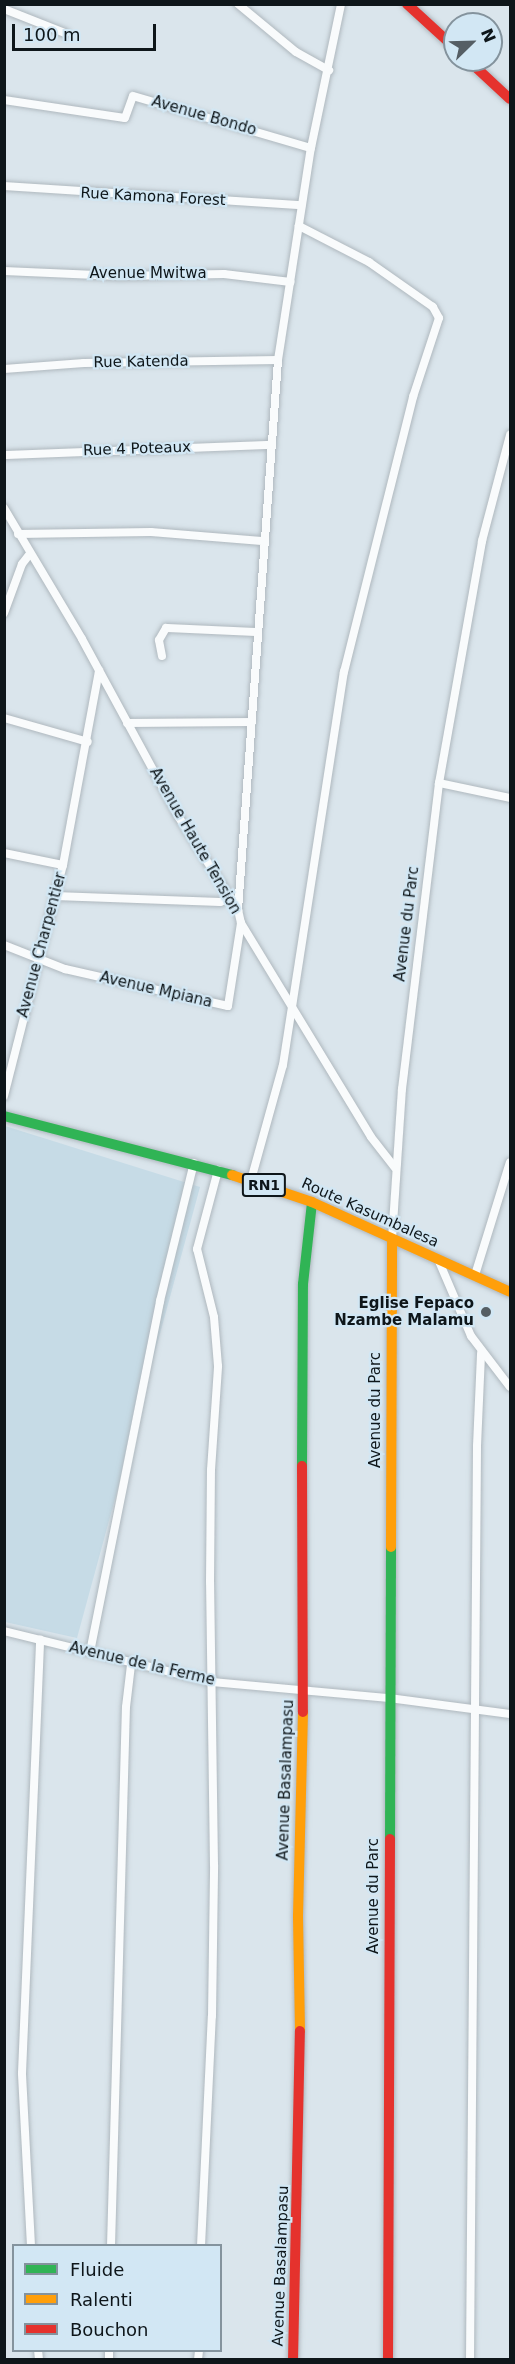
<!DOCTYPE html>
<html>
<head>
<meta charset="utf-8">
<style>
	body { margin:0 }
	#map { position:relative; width:515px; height:2364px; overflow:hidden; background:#dae5ec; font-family:"DejaVu Sans",sans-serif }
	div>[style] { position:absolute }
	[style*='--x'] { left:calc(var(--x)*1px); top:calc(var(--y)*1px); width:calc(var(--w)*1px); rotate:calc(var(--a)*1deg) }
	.built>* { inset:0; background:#c6dbe6 }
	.roads { filter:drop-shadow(0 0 2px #afb8be) drop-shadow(0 0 2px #afb8be) }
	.street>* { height:8px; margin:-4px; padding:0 4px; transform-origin:4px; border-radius:4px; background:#f9fbfc }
	.fast>* { height:10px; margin:-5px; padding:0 5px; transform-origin:5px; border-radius:5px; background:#30b455 }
	.slow>* { height:10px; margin:-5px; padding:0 5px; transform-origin:5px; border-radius:5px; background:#ff9f0a }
	.jam>* { height:10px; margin:-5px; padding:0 5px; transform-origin:5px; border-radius:5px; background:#e5322d }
	.dots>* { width:16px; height:16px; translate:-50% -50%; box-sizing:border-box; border:3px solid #d2e7f4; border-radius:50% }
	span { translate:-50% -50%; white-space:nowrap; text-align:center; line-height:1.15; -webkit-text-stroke:4.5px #d2e7f4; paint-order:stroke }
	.shield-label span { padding:2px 4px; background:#d2e7f4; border:2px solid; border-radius:4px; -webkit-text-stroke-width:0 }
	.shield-label { font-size:14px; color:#0e161a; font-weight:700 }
	.street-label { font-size:15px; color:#0e161a }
	.poi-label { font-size:15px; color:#0e161a; font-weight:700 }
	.right { translate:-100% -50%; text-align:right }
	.frame { position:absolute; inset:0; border:6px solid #0e161a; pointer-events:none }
	.legend { position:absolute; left:12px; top:2244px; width:210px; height:108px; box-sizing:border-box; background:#d2e7f4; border:2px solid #84939d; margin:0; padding:8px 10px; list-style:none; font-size:18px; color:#0e161a }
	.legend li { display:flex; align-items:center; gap:12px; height:30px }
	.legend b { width:30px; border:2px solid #84939d }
	.north { position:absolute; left:443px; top:12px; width:60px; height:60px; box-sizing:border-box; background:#d2e7f4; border:2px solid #84939d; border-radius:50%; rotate:67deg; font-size:16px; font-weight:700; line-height:24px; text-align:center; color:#0e161a }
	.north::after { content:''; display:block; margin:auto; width:21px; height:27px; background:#555e64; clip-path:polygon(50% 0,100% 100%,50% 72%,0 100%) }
	.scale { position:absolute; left:12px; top:24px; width:144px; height:27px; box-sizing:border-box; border:3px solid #0e161a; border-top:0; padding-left:8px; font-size:18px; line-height:21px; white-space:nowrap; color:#0e161a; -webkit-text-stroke:4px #d2e7f4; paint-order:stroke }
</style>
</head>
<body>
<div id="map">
	<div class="built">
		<i style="clip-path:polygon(5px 1126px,200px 1187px,77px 1638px,5px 1622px)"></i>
	</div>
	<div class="roads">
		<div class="street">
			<i style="--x:238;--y:4;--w:75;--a:39.6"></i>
			<i style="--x:296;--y:52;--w:38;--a:29"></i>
			<i style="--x:4;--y:9;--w:66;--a:21.5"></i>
			<i style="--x:4;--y:100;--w:122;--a:8.5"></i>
			<i style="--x:125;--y:118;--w:23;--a:-70"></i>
			<i style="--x:133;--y:96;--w:185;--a:16.3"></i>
			<i style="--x:4;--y:186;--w:298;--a:3.7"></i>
			<i style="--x:4;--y:271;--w:115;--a:2.5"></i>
			<i style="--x:119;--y:276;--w:105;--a:-1.1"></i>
			<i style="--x:224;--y:274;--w:67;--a:6.8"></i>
			<i style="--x:4;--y:369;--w:80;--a:-4.3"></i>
			<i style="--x:84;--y:363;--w:194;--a:-0.9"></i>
			<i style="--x:4;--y:455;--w:265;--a:-2.2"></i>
			<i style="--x:4;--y:508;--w:152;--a:59.2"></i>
			<i style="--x:82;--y:639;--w:201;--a:61.5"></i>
			<i style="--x:178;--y:816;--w:112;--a:57.4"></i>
			<i style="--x:238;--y:910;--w:13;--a:77"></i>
			<i style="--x:241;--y:923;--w:250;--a:58.7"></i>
			<i style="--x:371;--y:1137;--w:39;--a:52"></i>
			<i style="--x:18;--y:534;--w:133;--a:-0.9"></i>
			<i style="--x:151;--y:532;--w:111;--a:4.6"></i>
			<i style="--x:4;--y:613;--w:52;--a:-69.8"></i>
			<i style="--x:22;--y:564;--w:11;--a:-52"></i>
			<i style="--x:162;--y:656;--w:16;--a:-101"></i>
			<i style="--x:159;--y:640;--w:14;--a:-60"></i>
			<i style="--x:166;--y:628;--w:91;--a:2.5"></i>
			<i style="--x:4;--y:718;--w:87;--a:15.9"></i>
			<i style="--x:127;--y:723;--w:125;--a:-0.5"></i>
			<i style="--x:439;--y:783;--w:73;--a:11.9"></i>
			<i style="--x:4;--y:853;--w:60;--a:11.5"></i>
			<i style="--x:55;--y:896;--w:165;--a:2.1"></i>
			<i style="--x:220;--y:902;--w:12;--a:-20"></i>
			<i style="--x:238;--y:910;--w:551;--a:-85.84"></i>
			<i style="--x:278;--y:360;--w:215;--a:-81.2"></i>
			<i style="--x:311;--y:148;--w:147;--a:-78.2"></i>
			<i style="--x:4;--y:945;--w:66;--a:21.5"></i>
			<i style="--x:65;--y:969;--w:167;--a:12.8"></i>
			<i style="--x:228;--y:1006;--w:84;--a:-81.1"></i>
			<i style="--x:4;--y:1096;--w:238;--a:-75.7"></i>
			<i style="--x:63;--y:865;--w:198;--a:-79.5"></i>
			<i style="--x:251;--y:1180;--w:119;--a:-74.5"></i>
			<i style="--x:283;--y:1065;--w:398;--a:-81.2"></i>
			<i style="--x:344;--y:672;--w:284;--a:-75.9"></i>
			<i style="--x:413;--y:397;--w:83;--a:-71.8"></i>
			<i style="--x:439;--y:318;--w:13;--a:-119"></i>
			<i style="--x:433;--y:307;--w:78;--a:-144.9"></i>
			<i style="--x:369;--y:262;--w:79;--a:-152.8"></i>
			<i style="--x:392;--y:1239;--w:150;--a:-86.2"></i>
			<i style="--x:402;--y:1089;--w:308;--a:-83.1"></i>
			<i style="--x:439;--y:783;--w:246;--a:-79.9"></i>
			<i style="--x:482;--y:541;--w:110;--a:-75.2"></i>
			<i style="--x:438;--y:1259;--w:84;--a:66.8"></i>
			<i style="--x:471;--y:1336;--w:64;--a:52.6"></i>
			<i style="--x:475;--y:1275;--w:118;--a:-72.8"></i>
			<i style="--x:4;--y:1631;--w:214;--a:13.8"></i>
			<i style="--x:212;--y:1682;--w:178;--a:5.2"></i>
			<i style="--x:389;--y:1698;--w:122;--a:7.5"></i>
			<i style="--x:90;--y:1652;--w:358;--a:-78.7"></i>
			<i style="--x:160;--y:1301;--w:142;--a:-76.2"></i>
			<i style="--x:31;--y:2246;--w:173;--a:-93"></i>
			<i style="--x:22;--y:2073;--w:434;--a:-87.6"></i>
			<i style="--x:111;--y:2246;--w:539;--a:-88.41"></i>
			<i style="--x:126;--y:1707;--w:42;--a:-83.2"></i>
			<i style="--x:201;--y:2246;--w:230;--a:-87.3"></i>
			<i style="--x:212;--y:2016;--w:151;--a:-89.2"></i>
			<i style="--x:214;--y:1865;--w:283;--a:-90.8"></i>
			<i style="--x:210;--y:1582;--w:112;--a:-89.5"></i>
			<i style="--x:211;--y:1470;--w:104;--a:-86.1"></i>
			<i style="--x:218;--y:1366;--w:49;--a:-94.7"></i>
			<i style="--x:214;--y:1317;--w:70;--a:-104"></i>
			<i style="--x:197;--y:1249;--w:82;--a:-75.1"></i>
			<i style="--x:38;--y:2350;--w:10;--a:84"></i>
			<i style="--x:109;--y:2360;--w:10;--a:-90"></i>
			<i style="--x:198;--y:2360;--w:10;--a:-84"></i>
			<i style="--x:470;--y:2360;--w:914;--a:-89.56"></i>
			<i style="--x:477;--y:1446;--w:93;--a:-87.5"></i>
		</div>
		<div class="fast">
			<i style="--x:4;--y:1116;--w:236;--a:14.5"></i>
			<i style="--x:302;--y:1466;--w:182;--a:-89.7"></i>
			<i style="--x:303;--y:1284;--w:82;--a:-83.7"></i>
			<i style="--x:390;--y:1839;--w:292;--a:-89.8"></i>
		</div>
		<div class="slow">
			<i style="--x:232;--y:1175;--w:84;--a:18.6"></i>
			<i style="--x:312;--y:1202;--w:217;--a:24.4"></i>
			<i style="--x:391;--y:1547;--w:307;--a:-89.8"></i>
			<i style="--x:300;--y:2031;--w:115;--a:-91"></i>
			<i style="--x:298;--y:1916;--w:204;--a:-88.6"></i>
		</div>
		<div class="jam">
			<i style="--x:407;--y:4;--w:65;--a:42.5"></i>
			<i style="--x:468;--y:60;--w:57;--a:42.9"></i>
			<i style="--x:302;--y:1466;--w:246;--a:89.8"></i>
			<i style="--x:293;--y:2360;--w:329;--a:-88.8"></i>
			<i style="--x:388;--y:2360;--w:521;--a:-89.78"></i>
		</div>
	</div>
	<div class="dots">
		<i style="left:486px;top:1312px;background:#555e64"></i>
	</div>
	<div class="shield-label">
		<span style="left:264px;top:1185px">RN1</span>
	</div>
	<div class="street-label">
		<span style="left:204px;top:116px;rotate:16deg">Avenue Bondo</span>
		<span style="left:153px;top:197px;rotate:3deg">Rue Kamona Forest</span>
		<span style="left:148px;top:274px">Avenue Mwitwa</span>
		<span style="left:141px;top:362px;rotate:-1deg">Rue Katenda</span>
		<span style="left:137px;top:449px;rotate:-2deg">Rue 4 Poteaux</span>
		<span style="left:195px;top:841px;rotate:60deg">Avenue Haute Tension</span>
		<span style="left:407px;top:924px;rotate:-83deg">Avenue du Parc</span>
		<span style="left:42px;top:945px;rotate:-75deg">Avenue Charpentier</span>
		<span style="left:156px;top:990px;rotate:13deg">Avenue Mpiana</span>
		<span style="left:370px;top:1213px;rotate:24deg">Route Kasumbalesa</span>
		<span style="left:376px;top:1410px;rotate:-90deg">Avenue du Parc</span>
		<span style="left:142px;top:1664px;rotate:13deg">Avenue de la Ferme</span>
		<span style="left:286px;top:1780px;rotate:-88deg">Avenue Basalampasu</span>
		<span style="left:374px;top:1896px;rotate:-90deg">Avenue du Parc</span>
		<span style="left:281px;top:2266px;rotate:-88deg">Avenue Basalampasu</span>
	</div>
	<div class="poi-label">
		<span class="right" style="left:474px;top:1312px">Eglise Fepaco<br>Nzambe Malamu</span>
	</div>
	<div class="frame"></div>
	<ul class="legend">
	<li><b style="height:8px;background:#30b455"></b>Fluide</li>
	<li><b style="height:8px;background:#ff9f0a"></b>Ralenti</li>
	<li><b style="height:8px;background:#e5322d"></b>Bouchon</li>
	</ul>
	<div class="north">N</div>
	<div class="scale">100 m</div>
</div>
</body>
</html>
